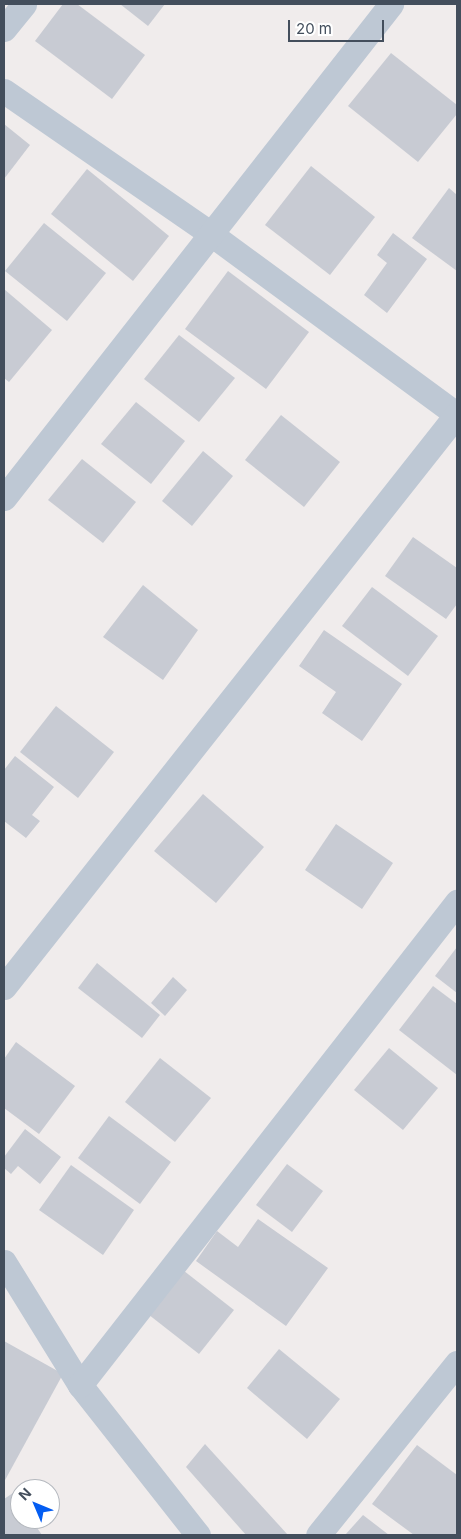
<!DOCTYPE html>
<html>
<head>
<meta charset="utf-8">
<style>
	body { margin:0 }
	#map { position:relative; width:461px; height:1539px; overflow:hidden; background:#f0ecec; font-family:Inter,sans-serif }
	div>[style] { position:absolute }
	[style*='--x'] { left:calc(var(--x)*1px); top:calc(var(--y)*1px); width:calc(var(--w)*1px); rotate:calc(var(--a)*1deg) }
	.building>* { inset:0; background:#c8cbd3 }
	.minor>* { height:25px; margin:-12.5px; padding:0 12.5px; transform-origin:12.5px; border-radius:12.5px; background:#bec8d4 }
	span { translate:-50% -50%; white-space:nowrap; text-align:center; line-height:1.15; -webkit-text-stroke:5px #fff; paint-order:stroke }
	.frame { position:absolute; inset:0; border:5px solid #434e5c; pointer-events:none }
	.north { position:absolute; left:10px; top:1479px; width:50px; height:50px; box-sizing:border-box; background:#fff; border:1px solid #b4b8be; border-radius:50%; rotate:315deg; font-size:14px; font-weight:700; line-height:20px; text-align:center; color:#434e5c }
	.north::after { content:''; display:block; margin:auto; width:18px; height:22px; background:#045df2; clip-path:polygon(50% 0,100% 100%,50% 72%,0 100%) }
	.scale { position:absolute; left:288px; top:20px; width:96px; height:22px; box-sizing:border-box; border:2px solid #434e5c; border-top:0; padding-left:6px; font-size:15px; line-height:18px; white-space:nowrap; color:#434e5c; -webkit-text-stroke:4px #fff; paint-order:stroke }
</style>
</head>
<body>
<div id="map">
	<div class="building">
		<i style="clip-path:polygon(63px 4px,77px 4px,145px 55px,112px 99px,35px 41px)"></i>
		<i style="clip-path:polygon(120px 4px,165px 4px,148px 26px)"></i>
		<i style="clip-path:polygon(391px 53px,457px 105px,457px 114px,418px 162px,348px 106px)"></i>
		<i style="clip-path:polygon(4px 124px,30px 145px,4px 179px)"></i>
		<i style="clip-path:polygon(311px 166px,375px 217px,330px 275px,265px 225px)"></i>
		<i style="clip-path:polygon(87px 169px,169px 236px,133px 281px,51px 214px)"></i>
		<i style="clip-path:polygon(449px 188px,457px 195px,457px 271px,412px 238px)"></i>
		<i style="clip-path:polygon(44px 223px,106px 273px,67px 321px,5px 271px)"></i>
		<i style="clip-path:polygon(393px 233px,427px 259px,387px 313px,364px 295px,387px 263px,377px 255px)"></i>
		<i style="clip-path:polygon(228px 271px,309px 332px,266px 389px,185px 329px)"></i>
		<i style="clip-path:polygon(4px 289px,52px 330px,9px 382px,4px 378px)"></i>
		<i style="clip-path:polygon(179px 335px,235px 378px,199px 422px,144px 379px)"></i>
		<i style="clip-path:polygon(136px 402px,185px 441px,151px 484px,101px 444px)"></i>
		<i style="clip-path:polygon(281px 415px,340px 462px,304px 507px,245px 460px)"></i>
		<i style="clip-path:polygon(203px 451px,233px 476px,192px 526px,162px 501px)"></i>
		<i style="clip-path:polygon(82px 459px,136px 502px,103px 543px,48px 500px)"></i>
		<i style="clip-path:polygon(413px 537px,457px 568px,457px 604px,446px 619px,385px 576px)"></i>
		<i style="clip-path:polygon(143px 585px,198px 630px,163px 680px,103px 637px)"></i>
		<i style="clip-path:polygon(372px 587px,438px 636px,408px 676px,342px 626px)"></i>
		<i style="clip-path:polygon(324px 630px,402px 684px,362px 741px,322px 713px,336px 692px,299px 666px)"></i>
		<i style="clip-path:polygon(56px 706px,114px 752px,78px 798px,20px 752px)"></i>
		<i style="clip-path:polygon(15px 756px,54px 787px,32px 815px,40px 821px,26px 838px,4px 821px,4px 770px)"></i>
		<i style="clip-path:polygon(203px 794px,264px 847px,216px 903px,154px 851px)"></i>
		<i style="clip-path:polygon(336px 824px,393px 863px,362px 909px,305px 870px)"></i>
		<i style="clip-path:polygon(457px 947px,457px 993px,435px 976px)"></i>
		<i style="clip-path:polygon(97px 963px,160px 1015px,142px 1038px,78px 988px)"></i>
		<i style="clip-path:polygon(173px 977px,187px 990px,165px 1016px,151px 1003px)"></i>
		<i style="clip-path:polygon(433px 986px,457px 1004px,457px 1075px,399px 1030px)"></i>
		<i style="clip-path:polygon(16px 1042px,75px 1086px,39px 1134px,4px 1108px,4px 1059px)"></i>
		<i style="clip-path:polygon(389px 1048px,438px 1088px,403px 1130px,354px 1090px)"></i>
		<i style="clip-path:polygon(160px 1058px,211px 1098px,175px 1142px,125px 1102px)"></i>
		<i style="clip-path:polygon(109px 1116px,171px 1162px,140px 1204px,78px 1158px)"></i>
		<i style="clip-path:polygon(25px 1129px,61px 1157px,40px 1184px,18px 1166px,11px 1174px,4px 1168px,4px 1157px)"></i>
		<i style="clip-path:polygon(287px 1164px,323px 1191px,292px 1232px,256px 1205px)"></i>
		<i style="clip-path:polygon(71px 1165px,134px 1210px,103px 1255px,39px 1210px)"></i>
		<i style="clip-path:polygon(258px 1219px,328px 1268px,286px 1326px,196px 1261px,217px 1231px,238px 1247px)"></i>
		<i style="clip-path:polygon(179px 1267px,234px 1310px,199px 1354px,144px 1311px)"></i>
		<i style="clip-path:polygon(4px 1341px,63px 1374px,4px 1482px)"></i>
		<i style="clip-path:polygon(279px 1349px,340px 1399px,307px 1439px,247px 1388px)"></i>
		<i style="clip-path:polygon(205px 1444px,288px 1535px,246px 1535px,186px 1467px)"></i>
		<i style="clip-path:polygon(417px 1445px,457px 1475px,457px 1535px,414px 1535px,372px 1504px)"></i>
		<i style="clip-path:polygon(13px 1493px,20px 1504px,20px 1519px,31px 1519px,42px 1535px,4px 1535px,4px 1499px)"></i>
		<i style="clip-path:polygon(363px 1515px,389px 1535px,345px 1535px)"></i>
	</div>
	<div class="minor">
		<i style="--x:4;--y:29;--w:32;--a:-51"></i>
		<i style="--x:4;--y:91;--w:252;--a:34.6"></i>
		<i style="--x:211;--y:234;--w:305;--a:36.3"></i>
		<i style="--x:4;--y:498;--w:628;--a:-51.92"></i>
		<i style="--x:4;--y:987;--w:730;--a:-51.67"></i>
		<i style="--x:4;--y:1262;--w:145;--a:58.3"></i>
		<i style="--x:80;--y:1385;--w:191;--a:51.8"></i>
		<i style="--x:80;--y:1385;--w:613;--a:-52.03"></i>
		<i style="--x:318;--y:1535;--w:221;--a:-51.1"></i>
	</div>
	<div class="frame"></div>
	<div class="north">N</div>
	<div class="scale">20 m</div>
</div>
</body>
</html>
